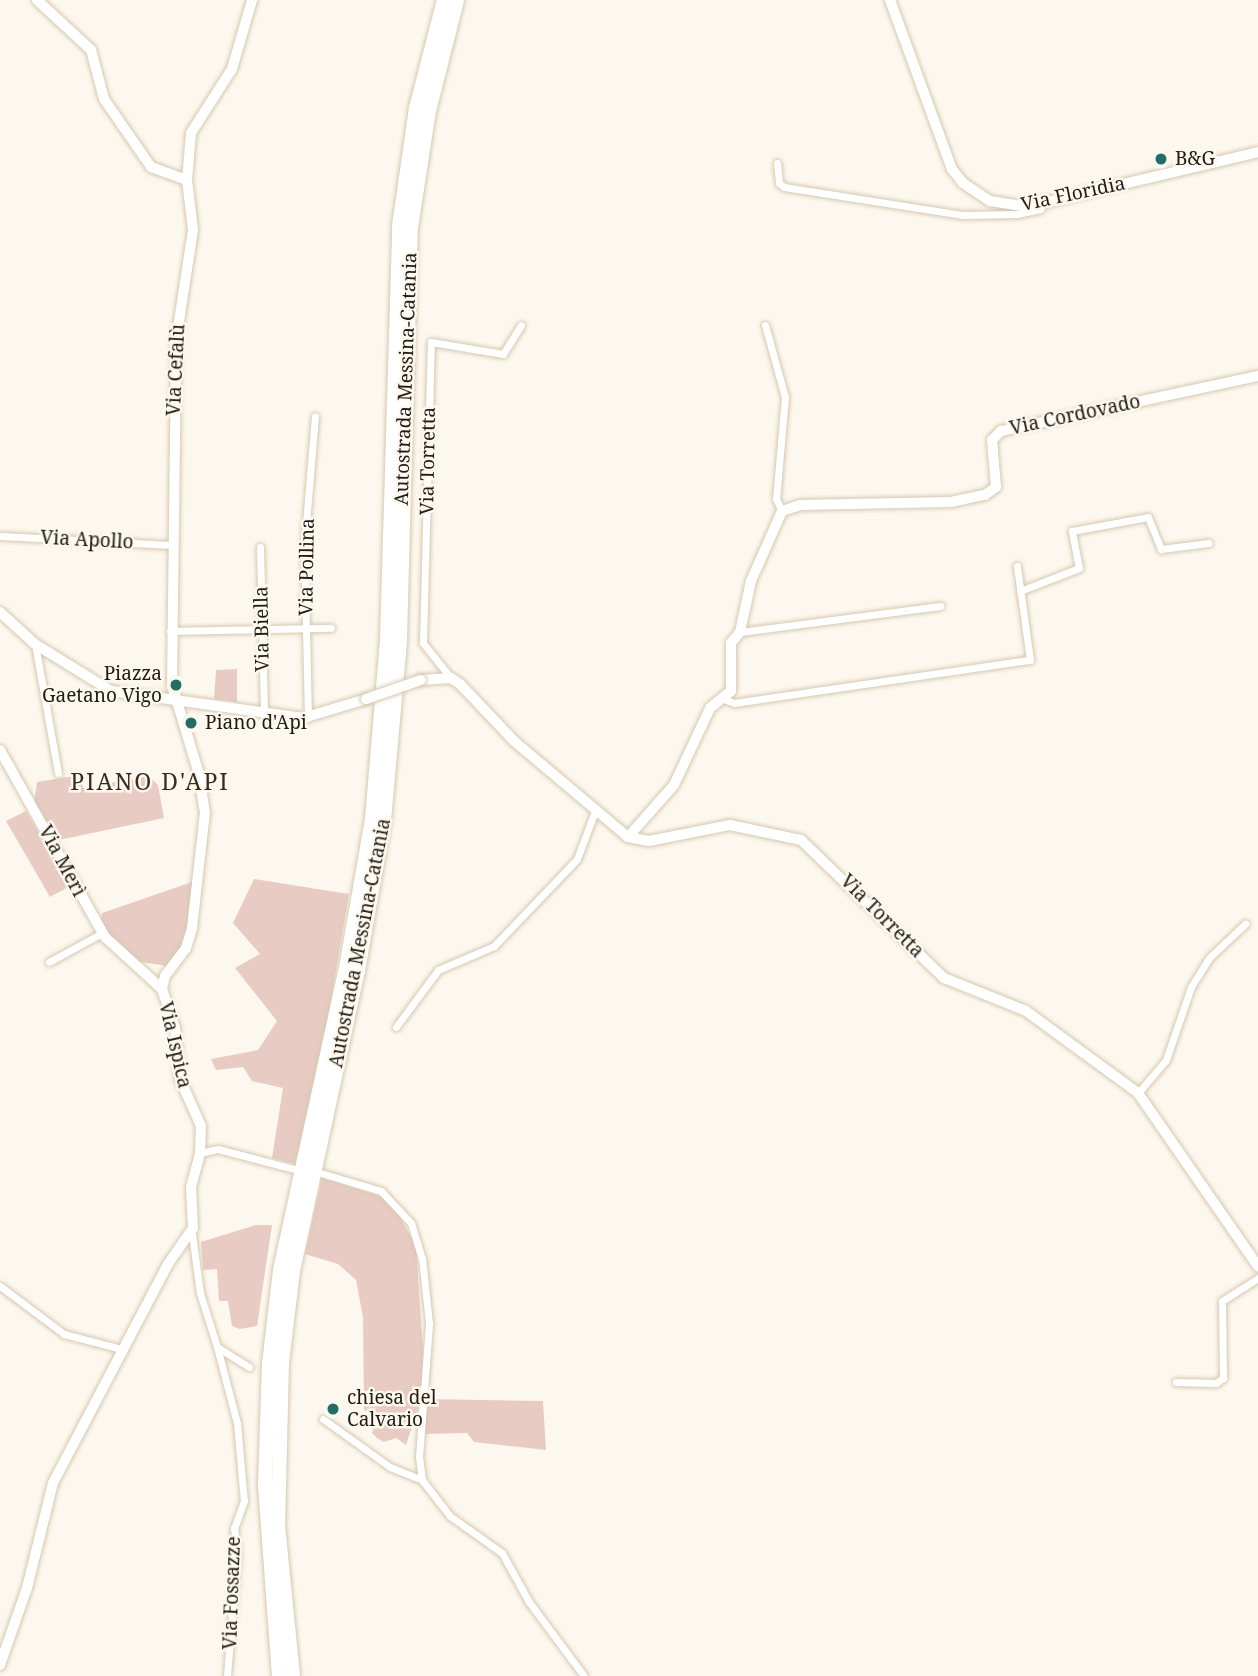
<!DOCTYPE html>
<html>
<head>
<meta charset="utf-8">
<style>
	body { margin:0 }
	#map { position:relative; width:1258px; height:1676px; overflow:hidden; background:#fdf8ef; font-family:"Noto Serif",serif }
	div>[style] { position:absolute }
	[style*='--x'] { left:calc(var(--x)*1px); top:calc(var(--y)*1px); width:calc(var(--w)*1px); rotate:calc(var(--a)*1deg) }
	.green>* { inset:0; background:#e8cbc3 }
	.roads { filter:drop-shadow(0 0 2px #d6c8b2) drop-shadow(0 0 2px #d6c8b2) }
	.street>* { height:7px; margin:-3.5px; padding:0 3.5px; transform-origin:3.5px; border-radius:3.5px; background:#fff }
	.secondary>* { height:10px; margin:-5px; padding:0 5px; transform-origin:5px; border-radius:5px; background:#fff }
	.highway>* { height:14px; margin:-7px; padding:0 7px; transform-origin:7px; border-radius:7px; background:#fff }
	.bridges { filter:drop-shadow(0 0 2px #d6c8b2) drop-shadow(0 0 2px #d6c8b2) }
	.secondary-bridge>* { height:10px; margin:-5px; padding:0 5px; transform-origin:5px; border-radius:5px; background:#fff }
	.dots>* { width:19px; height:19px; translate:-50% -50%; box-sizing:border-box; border:4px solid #fdf8ef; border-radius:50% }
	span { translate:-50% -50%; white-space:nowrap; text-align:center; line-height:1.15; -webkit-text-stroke:5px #fdf8ef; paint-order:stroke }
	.poi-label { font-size:19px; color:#201b13 }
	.left { translate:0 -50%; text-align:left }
	.right { translate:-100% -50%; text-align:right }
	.street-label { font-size:19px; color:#201b13 }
	.quarter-label { font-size:23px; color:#372c1b; letter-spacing:2px }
</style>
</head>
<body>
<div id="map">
	<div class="green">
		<i style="clip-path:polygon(237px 669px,237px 702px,214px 699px,216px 670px)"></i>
		<i style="clip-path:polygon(81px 775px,83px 788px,149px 776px,158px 785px,164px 818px,54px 841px,34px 804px,37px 782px)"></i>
		<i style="clip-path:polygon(26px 811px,70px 886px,50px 897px,6px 821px)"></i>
		<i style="clip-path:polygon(254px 879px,349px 894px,319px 1070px,295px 1164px,272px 1158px,283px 1088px,252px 1081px,243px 1067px,216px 1070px,211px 1059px,258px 1050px,277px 1021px,235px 968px,260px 954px,233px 923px)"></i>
		<i style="clip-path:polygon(195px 881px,186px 940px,167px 966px,135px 961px,120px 951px,101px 924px,102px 913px)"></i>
		<i style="clip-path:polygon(322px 1178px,383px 1197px,395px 1208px,416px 1246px,424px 1364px,420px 1403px,406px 1445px,396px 1438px,384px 1442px,377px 1438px,372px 1433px,375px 1420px,364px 1409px,363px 1317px,356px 1280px,338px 1264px,305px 1254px)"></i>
		<i style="clip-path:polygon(256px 1225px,272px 1225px,257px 1326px,240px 1329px,232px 1326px,228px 1301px,219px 1301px,217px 1269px,203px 1270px,201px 1242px)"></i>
		<i style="clip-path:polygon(427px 1399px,543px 1401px,546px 1450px,474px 1442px,467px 1433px,425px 1434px)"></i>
	</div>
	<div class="roads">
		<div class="street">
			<i style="--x:777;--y:163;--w:20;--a:84"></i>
			<i style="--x:779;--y:183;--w:6;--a:39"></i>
			<i style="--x:784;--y:187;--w:180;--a:8.9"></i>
			<i style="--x:962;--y:215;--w:55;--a:-1"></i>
			<i style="--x:1017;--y:214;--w:24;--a:-12"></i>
			<i style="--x:1040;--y:209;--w:6;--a:-72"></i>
			<i style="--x:765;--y:325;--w:75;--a:74.5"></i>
			<i style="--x:785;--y:397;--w:102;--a:95"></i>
			<i style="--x:776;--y:499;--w:13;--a:63"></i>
			<i style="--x:0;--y:536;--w:173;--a:3"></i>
			<i style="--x:260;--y:547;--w:164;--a:88.6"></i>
			<i style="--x:1020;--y:591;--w:63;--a:-21.3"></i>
			<i style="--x:1079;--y:568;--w:38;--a:-101"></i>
			<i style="--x:1072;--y:531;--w:77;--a:-10.4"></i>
			<i style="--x:1148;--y:517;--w:35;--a:68"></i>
			<i style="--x:1161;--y:549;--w:48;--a:-7.1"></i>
			<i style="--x:170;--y:631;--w:161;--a:-1.1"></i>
			<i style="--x:740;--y:632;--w:202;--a:-7.4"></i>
			<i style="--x:35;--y:644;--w:131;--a:79.9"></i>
			<i style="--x:451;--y:678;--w:45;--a:-128.7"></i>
			<i style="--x:423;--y:643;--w:301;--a:-88.5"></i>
			<i style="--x:431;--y:342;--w:73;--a:9.5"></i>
			<i style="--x:503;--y:354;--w:34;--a:-58"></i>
			<i style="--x:724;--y:699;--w:11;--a:22"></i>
			<i style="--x:734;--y:703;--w:299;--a:-8.3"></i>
			<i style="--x:1030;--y:660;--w:95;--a:-97.9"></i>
			<i style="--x:308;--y:718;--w:171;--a:-91.3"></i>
			<i style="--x:304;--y:547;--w:131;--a:-85.2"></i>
			<i style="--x:49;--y:962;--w:60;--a:-28.7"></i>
			<i style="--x:396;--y:1027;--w:71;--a:-53.6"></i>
			<i style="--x:438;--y:970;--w:61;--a:-23.2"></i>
			<i style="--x:494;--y:946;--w:120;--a:-46.3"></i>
			<i style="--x:577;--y:859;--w:51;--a:-69.4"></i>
			<i style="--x:1138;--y:1093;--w:43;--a:-49.7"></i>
			<i style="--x:1166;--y:1060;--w:77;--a:-71.1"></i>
			<i style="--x:1191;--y:987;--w:34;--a:-58"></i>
			<i style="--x:1209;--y:958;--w:50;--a:-43.4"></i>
			<i style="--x:200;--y:1153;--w:18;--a:-13"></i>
			<i style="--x:218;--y:1149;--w:79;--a:14.7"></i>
			<i style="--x:321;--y:1173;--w:63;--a:16.7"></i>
			<i style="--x:381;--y:1191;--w:44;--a:46.8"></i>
			<i style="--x:411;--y:1223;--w:37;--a:73"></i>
			<i style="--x:422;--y:1258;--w:66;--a:83.9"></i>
			<i style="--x:429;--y:1324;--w:132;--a:94.3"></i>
			<i style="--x:419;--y:1456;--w:24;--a:83"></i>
			<i style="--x:422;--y:1480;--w:46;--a:52.1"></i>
			<i style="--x:450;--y:1516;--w:64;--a:35.4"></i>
			<i style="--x:502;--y:1553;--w:56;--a:61.1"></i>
			<i style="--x:529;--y:1602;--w:92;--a:53.4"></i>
			<i style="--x:192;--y:1234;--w:60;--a:82.3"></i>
			<i style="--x:200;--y:1293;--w:57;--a:72.5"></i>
			<i style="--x:217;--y:1347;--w:38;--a:32"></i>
			<i style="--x:0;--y:1286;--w:80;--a:36.9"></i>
			<i style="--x:64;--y:1334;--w:60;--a:14.5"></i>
			<i style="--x:217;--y:1347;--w:79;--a:75.3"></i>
			<i style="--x:237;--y:1423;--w:78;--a:84.9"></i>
			<i style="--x:244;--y:1501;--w:29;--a:110"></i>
			<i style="--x:234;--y:1528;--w:26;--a:83"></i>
			<i style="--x:237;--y:1554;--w:122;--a:94.7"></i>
			<i style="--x:1176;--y:1382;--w:40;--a:1.4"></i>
			<i style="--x:1216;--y:1383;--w:9;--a:-36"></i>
			<i style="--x:1223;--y:1378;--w:77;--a:-90.7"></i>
			<i style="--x:1222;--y:1301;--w:43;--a:-32.6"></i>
			<i style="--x:323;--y:1419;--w:82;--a:35.6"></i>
			<i style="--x:390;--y:1467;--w:35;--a:22"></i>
		</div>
		<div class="secondary">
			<i style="--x:37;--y:0;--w:74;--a:42.8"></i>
			<i style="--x:91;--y:50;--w:51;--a:75.1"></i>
			<i style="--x:104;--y:99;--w:83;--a:55.3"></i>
			<i style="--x:151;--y:167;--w:38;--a:20"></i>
			<i style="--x:890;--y:0;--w:180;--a:69.9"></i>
			<i style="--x:952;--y:169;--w:18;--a:52"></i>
			<i style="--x:963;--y:183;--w:32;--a:34"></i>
			<i style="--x:990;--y:201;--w:36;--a:9"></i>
			<i style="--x:1026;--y:207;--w:238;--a:-13.3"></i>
			<i style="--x:0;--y:612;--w:47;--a:42.4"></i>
			<i style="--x:35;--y:644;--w:89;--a:31.7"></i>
			<i style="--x:111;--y:691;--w:194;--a:8"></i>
			<i style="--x:303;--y:718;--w:66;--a:-16.8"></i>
			<i style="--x:421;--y:680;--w:30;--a:-4"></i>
			<i style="--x:451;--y:678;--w:11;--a:34"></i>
			<i style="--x:460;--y:684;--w:79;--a:46.5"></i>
			<i style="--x:514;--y:741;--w:149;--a:40.1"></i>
			<i style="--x:628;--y:837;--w:21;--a:11"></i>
			<i style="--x:649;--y:841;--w:83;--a:-11.2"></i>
			<i style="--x:730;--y:825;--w:73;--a:11.9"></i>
			<i style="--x:801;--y:840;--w:199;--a:44"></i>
			<i style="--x:944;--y:978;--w:88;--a:21.9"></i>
			<i style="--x:1026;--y:1011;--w:139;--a:36.2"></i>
			<i style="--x:1138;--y:1093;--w:211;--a:55.3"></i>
			<i style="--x:0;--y:750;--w:214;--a:60.7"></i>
			<i style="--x:105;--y:937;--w:77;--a:42.4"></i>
			<i style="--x:628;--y:837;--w:69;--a:-48.5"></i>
			<i style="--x:674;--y:785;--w:85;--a:-64.9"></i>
			<i style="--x:710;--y:708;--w:27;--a:-39"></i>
			<i style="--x:731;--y:691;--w:48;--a:-90"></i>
			<i style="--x:731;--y:643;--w:14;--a:-51"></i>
			<i style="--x:740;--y:632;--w:52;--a:-77.8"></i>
			<i style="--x:751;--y:581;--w:77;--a:-66.1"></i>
			<i style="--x:782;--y:511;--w:19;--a:-18"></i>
			<i style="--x:800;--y:505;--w:151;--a:-1.1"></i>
			<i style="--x:951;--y:502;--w:35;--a:-12"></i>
			<i style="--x:985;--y:495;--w:14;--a:-36"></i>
			<i style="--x:996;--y:487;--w:47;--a:-94.9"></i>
			<i style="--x:992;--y:440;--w:13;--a:-45"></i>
			<i style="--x:1001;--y:431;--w:263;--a:-12.1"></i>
			<i style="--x:0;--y:1665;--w:82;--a:-70.7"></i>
			<i style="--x:27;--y:1588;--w:108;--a:-76.1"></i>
			<i style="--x:53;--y:1483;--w:247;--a:-62.3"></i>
			<i style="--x:168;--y:1264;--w:44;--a:-55.2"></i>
			<i style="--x:193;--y:1228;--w:41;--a:-92.8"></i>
			<i style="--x:191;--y:1187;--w:35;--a:-75"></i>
			<i style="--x:200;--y:1153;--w:27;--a:-88"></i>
			<i style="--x:201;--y:1126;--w:51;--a:-114.1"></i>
			<i style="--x:180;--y:1079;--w:51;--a:-95.6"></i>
			<i style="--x:175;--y:1028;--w:41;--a:-108.4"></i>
			<i style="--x:162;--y:989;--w:13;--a:-77"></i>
			<i style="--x:165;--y:976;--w:35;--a:-53"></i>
			<i style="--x:186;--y:948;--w:21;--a:-73"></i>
			<i style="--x:192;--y:928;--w:116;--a:-83.6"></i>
			<i style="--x:205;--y:813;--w:39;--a:-99"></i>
			<i style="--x:199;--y:774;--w:93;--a:-106.9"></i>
			<i style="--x:172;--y:685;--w:344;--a:-89.3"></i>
			<i style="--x:176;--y:341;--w:112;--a:-81.3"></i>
			<i style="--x:193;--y:230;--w:50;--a:-96.8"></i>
			<i style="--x:187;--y:180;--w:47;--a:-85.1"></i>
			<i style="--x:191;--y:133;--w:76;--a:-57.4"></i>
			<i style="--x:232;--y:69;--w:72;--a:-73.8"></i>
		</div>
		<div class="highway">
			<i style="--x:279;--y:1676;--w:193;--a:-94.2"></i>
			<i style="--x:265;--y:1484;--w:120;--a:-88.1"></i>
			<i style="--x:269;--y:1364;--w:95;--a:-83.3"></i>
			<i style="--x:280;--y:1270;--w:309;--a:-77.7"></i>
			<i style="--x:346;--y:968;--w:151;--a:-80.1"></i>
			<i style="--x:372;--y:819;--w:181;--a:-85.2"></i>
			<i style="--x:387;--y:639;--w:413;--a:-88.3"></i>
			<i style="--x:399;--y:226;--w:119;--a:-81.8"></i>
			<i style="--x:416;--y:108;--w:112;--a:-75.5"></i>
			<i style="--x:293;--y:1676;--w:150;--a:-95.7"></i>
			<i style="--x:278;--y:1527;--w:164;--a:-88.6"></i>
			<i style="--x:282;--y:1363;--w:93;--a:-83.2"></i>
			<i style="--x:293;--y:1271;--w:307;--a:-77.8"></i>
			<i style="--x:358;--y:971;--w:152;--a:-80.2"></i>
			<i style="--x:384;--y:821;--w:182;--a:-84.9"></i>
			<i style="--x:400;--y:640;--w:412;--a:-88.5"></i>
			<i style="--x:411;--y:228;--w:118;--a:-81.3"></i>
			<i style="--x:429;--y:111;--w:114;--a:-75.8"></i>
		</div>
	</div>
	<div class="bridges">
		<div class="secondary-bridge">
			<i style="--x:366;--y:699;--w:58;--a:-19.1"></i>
		</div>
	</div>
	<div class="dots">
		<i style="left:1161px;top:159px;background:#246d64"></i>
		<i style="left:176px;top:685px;background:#246d64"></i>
		<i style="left:191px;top:723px;background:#246d64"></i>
		<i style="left:333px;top:1409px;background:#246d64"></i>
	</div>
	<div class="poi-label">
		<span class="left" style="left:1175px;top:159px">B&amp;G</span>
		<span class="right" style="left:162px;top:685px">Piazza<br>Gaetano Vigo</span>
		<span class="left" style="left:205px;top:723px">Piano d'Api</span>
		<span class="left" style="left:347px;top:1409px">chiesa del<br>Calvario</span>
	</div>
	<div class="street-label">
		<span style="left:1073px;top:194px;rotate:-12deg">Via Floridia</span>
		<span style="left:176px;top:370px;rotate:-87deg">Via Cefalù</span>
		<span style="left:406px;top:379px;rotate:-88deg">Autostrada Messina-Catania</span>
		<span style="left:1075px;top:415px;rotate:-12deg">Via Cordovado</span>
		<span style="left:428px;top:461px;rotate:-89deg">Via Torretta</span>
		<span style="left:87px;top:540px;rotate:3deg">Via Apollo</span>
		<span style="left:307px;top:567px;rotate:-89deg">Via Pollina</span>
		<span style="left:262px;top:629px;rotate:-91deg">Via Biella</span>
		<span style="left:62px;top:861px;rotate:62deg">Via Merì</span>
		<span style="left:882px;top:916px;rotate:45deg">Via Torretta</span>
		<span style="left:360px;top:943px;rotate:-79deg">Autostrada Messina-Catania</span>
		<span style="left:175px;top:1045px;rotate:77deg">Via Ispica</span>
		<span style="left:232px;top:1593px;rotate:-88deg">Via Fossazze</span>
	</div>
	<div class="quarter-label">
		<span style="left:150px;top:781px">PIANO D'API</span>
	</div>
</div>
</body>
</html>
